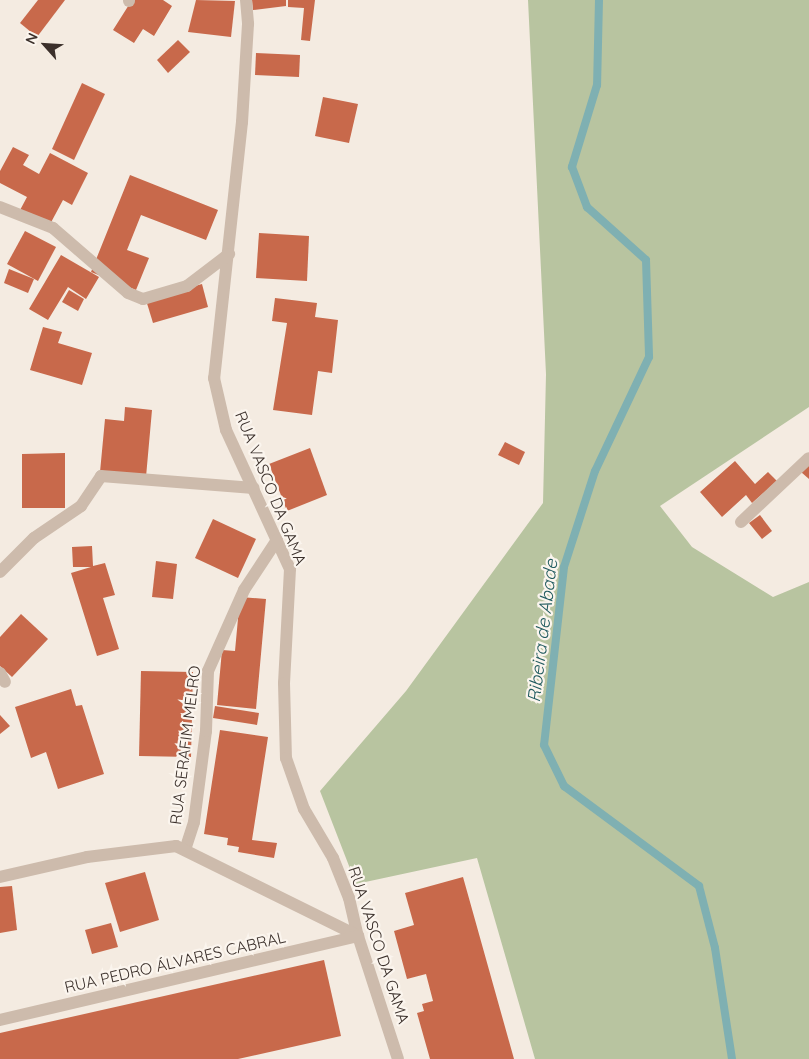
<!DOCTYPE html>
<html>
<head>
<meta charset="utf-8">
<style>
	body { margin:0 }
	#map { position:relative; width:809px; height:1059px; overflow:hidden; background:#f4ebe1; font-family:Quicksand,sans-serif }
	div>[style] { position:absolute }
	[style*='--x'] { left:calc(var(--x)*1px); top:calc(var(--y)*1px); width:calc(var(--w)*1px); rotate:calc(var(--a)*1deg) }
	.green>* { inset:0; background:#b8c4a0 }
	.stream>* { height:8px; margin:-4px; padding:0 4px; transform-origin:4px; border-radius:4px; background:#7fb0b2 }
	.building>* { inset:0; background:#c8694b }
	.service>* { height:12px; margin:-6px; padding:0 6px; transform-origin:6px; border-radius:6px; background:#cdbbac }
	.minor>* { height:12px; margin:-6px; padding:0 6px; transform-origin:6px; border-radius:6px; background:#cdbbac }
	span { translate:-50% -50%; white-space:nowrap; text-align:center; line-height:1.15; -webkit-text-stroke:4.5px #fbf5ee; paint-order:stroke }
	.street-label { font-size:16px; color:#3b302b }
	.water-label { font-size:18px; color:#1f5a5e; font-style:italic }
	.north { position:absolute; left:20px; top:20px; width:50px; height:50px; -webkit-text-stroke:4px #fbf5ee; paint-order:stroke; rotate:296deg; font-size:14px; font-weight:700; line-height:20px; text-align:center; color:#3b302b }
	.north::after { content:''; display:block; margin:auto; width:18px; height:22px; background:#3b302b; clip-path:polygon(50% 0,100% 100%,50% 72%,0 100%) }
</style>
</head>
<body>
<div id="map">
	<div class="green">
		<i style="clip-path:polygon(528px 0,809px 0,809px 407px,660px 506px,692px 547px,773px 597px,809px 582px,809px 1059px,535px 1059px,477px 858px,356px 884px,320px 791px,406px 691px,543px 503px,546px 374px)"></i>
	</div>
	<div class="stream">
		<i style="--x:599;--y:0;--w:85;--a:91.3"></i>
		<i style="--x:597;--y:85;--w:86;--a:107"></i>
		<i style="--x:572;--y:167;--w:43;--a:69.4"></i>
		<i style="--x:587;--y:207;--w:79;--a:41.9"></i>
		<i style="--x:646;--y:260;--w:97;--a:88.2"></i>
		<i style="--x:649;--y:357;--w:126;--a:115.3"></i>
		<i style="--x:595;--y:471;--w:101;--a:107.9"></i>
		<i style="--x:564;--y:567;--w:179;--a:96.4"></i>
		<i style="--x:544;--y:745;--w:46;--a:64"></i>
		<i style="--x:564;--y:786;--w:168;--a:36.5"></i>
		<i style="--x:699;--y:886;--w:64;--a:75.5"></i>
		<i style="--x:715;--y:948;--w:112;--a:81.3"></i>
	</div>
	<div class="building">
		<i style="clip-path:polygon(38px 0,65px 0,37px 37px,20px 23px)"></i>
		<i style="clip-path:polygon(132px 0,163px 0,172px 6px,154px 36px,143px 29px,134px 43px,113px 30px)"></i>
		<i style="clip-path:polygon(196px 0,235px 1px,231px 37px,188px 32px)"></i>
		<i style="clip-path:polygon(252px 0,286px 0,286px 6px,253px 10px)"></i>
		<i style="clip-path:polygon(288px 0,315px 0,310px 41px,301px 40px,304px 8px,288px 7px)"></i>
		<i style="clip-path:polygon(178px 40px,190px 52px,168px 73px,157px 60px)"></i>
		<i style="clip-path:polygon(256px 53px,300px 55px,299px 77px,255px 75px)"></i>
		<i style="clip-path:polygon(82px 83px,105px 94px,74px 160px,52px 149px)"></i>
		<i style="clip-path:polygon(323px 97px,358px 104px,349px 143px,315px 136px)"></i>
		<i style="clip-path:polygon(13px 147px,29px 155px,23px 165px,39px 174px,50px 153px,88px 173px,72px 205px,63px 200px,48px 228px,19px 212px,27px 197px,0 183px,0 171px)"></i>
		<i style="clip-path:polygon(130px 175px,218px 210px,206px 240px,141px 215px,127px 250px,149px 258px,136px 290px,91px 272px)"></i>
		<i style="clip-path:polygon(25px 231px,56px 247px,38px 281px,7px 264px)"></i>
		<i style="clip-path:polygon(259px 233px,309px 236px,307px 281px,256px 278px)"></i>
		<i style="clip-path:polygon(61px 255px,99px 277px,86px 299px,68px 287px,48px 320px,29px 309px)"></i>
		<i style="clip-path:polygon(9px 269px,34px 279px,28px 293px,4px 283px)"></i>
		<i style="clip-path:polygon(202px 284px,208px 307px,153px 323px,146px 300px)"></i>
		<i style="clip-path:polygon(69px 290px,84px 299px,78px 311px,62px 302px)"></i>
		<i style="clip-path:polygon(275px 298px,317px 303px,315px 317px,338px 320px,332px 373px,318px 371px,312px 415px,273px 410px,287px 323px,272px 321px)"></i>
		<i style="clip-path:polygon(43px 327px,62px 332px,58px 343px,92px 353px,82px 385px,30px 370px)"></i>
		<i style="clip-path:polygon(125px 407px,152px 410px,146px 477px,100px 472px,105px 419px,124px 421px)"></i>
		<i style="clip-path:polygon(505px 442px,525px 452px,519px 465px,498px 455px)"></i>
		<i style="clip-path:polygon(310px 448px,327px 495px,287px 511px,269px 464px)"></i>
		<i style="clip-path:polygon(65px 453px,65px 508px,22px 508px,22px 454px)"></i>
		<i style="clip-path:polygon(735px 461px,755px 484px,768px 472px,777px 481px,752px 503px,746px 495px,722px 517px,700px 492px)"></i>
		<i style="clip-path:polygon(809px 464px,809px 479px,801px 472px)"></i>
		<i style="clip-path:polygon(760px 515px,772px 531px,762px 539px,749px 523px)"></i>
		<i style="clip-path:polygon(213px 519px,256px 539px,238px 578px,195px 558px)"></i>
		<i style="clip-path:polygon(92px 546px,93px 566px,105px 563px,115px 595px,103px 598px,119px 649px,97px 656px,71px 573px,91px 567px,73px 567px,72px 547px)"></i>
		<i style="clip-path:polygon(156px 561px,177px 564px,173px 599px,152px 597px)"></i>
		<i style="clip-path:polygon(240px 597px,266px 599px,256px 709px,217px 705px,222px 650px,235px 651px)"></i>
		<i style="clip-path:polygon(21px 614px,48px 639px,12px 677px,0 666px,0 637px)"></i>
		<i style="clip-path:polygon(141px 671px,193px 672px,191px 757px,139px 756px)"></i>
		<i style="clip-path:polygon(71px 689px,76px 706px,82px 705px,104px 774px,58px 789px,46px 752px,31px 758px,15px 707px)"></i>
		<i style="clip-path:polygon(215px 706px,259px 713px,257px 725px,213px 718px)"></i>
		<i style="clip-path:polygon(0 715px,10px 726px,0 734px)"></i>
		<i style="clip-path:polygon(220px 730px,268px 737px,252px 840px,277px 843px,274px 858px,238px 852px,239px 847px,227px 845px,228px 838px,204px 834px)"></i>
		<i style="clip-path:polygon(145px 872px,159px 920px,120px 932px,105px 883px)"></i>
		<i style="clip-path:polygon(463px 877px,514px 1059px,430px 1059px,417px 1013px,424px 1011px,422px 1004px,433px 1001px,426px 974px,407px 979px,394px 931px,414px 925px,405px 893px)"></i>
		<i style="clip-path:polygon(12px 886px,17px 930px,0 933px,0 887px)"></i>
		<i style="clip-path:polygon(111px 923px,118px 947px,92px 954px,85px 930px)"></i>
		<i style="clip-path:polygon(324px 960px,341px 1036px,238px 1059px,0 1059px,0 1033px)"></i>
	</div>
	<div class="service">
		<i style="--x:0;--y:673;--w:10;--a:61"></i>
	</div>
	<div class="minor">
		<i style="--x:246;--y:0;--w:24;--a:85"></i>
		<i style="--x:248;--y:24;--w:98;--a:93.5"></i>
		<i style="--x:242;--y:122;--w:258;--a:96.2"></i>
		<i style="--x:214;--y:378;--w:53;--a:77"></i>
		<i style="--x:226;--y:430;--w:153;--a:65.3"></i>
		<i style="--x:290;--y:569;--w:114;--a:93"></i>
		<i style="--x:284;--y:683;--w:75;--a:88.5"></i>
		<i style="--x:286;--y:758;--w:54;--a:70.6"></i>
		<i style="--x:304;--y:809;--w:57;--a:59.4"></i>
		<i style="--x:333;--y:858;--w:43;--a:68.2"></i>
		<i style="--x:349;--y:898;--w:39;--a:77"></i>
		<i style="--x:358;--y:936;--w:129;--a:72"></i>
		<i style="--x:129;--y:1;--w:1;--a:-90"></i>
		<i style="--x:0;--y:207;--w:57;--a:21.6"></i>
		<i style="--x:53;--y:228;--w:99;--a:40.9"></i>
		<i style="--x:128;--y:293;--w:16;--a:22"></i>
		<i style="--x:143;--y:299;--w:46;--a:-16.5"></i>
		<i style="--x:187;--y:286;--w:53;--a:-37.3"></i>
		<i style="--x:741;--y:522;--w:93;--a:-43.3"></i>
		<i style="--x:0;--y:572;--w:48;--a:-45"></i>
		<i style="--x:34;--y:538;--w:57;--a:-34.2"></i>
		<i style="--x:81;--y:506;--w:36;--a:-56"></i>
		<i style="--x:101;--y:476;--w:153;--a:4.5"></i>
		<i style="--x:185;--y:850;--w:29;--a:-72"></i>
		<i style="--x:194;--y:822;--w:92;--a:-82.5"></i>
		<i style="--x:206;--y:731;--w:60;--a:-88.1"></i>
		<i style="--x:208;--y:671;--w:89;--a:-66"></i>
		<i style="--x:244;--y:590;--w:60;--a:-56.6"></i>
		<i style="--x:0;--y:877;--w:89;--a:-12.9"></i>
		<i style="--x:87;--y:857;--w:90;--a:-7"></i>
		<i style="--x:176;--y:846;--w:203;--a:26.3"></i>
		<i style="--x:0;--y:1020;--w:368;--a:-13.2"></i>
	</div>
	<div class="street-label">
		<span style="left:271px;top:488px;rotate:68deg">RUA VASCO DA GAMA</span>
		<span style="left:185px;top:745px;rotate:-83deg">RUA SERAFIM MELRO</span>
		<span style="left:379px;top:945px;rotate:72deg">RUA VASCO DA GAMA</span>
		<span style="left:175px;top:962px;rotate:-13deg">RUA PEDRO ÁLVARES CABRAL</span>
	</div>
	<div class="water-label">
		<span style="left:543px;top:631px;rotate:-83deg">Ribeira de Abade</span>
	</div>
	<div class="north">N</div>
</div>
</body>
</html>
